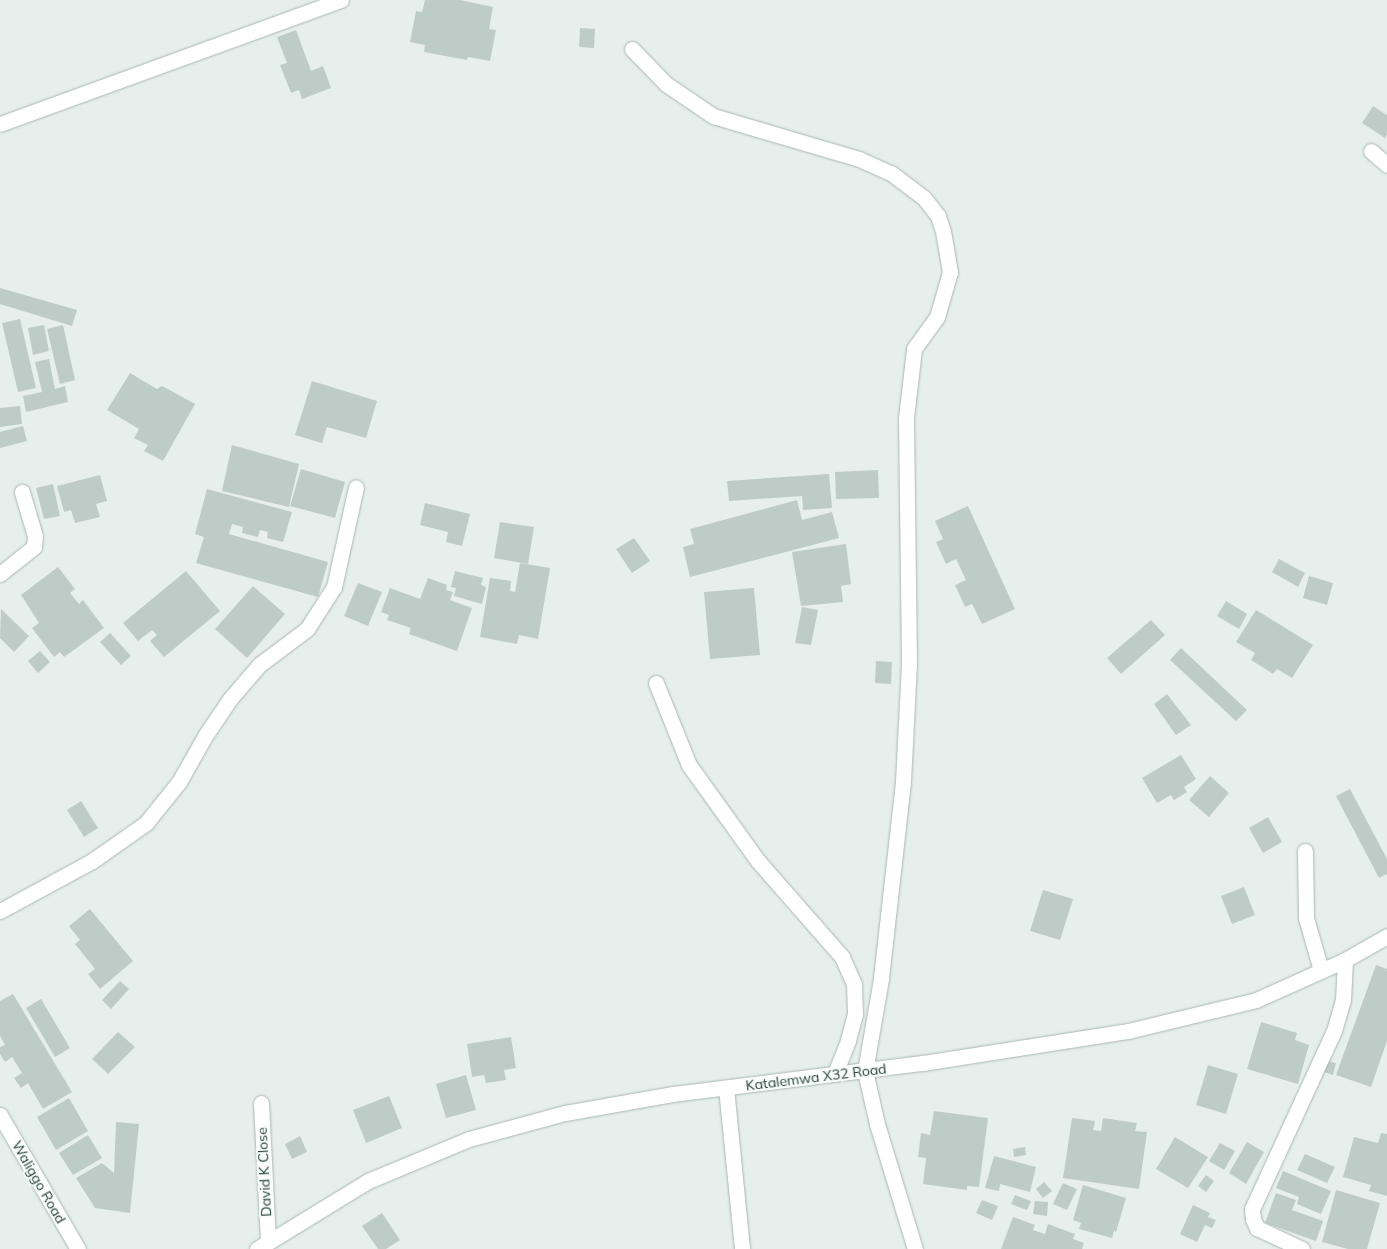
<!DOCTYPE html>
<html>
<head>
<meta charset="utf-8">
<style>
	body { margin:0 }
	#map { position:relative; width:1387px; height:1249px; overflow:hidden; background:#e6efeb; font-family:Mulish,sans-serif }
	div>[style] { position:absolute }
	[style*='--x'] { left:calc(var(--x)*1px); top:calc(var(--y)*1px); width:calc(var(--w)*1px); rotate:calc(var(--a)*1deg) }
	.building>* { inset:0; background:#beccc7 }
	.roads { filter:drop-shadow(0 0 1px #a8b7b2) drop-shadow(0 0 1px #a8b7b2) }
	.minor>* { height:15px; margin:-7.5px; padding:0 7.5px; transform-origin:7.5px; border-radius:7.5px; background:#fff }
	span { translate:-50% -50%; white-space:nowrap; text-align:center; line-height:1.15; -webkit-text-stroke:4px #f7fbf9; paint-order:stroke }
	.street-label { font-size:14px; color:#254139 }
</style>
</head>
<body>
<div id="map">
	<div class="building">
		<i style="clip-path:polygon(425px 0,460px 0,493px 7px,489px 29px,496px 30px,490px 61px,468px 57px,467px 60px,424px 52px,425px 45px,410px 42px,416px 11px,422px 12px)"></i>
		<i style="clip-path:polygon(580px 28px,595px 29px,594px 48px,579px 47px)"></i>
		<i style="clip-path:polygon(296px 30px,311px 71px,323px 66px,331px 88px,302px 99px,299px 90px,291px 93px,280px 65px,287px 63px,277px 37px)"></i>
		<i style="clip-path:polygon(1373px 106px,1387px 115px,1387px 134px,1385px 138px,1362px 123px)"></i>
		<i style="clip-path:polygon(0 288px,77px 310px,72px 326px,0 304px)"></i>
		<i style="clip-path:polygon(20px 319px,36px 388px,18px 392px,2px 323px)"></i>
		<i style="clip-path:polygon(44px 325px,49px 351px,33px 355px,28px 328px)"></i>
		<i style="clip-path:polygon(63px 325px,75px 380px,60px 384px,47px 329px)"></i>
		<i style="clip-path:polygon(49px 359px,55px 389px,65px 386px,68px 402px,26px 412px,23px 396px,42px 392px,35px 362px)"></i>
		<i style="clip-path:polygon(130px 373px,157px 389px,162px 386px,195px 404px,163px 461px,144px 451px,148px 445px,134px 438px,139px 429px,107px 410px)"></i>
		<i style="clip-path:polygon(312px 381px,377px 401px,366px 438px,327px 427px,322px 443px,295px 435px)"></i>
		<i style="clip-path:polygon(20px 406px,22px 424px,0 427px,0 408px)"></i>
		<i style="clip-path:polygon(23px 426px,27px 441px,0 448px,0 432px)"></i>
		<i style="clip-path:polygon(232px 445px,299px 464px,289px 507px,222px 491px)"></i>
		<i style="clip-path:polygon(301px 469px,345px 482px,335px 518px,290px 506px)"></i>
		<i style="clip-path:polygon(878px 470px,879px 498px,836px 499px,835px 472px)"></i>
		<i style="clip-path:polygon(829px 474px,832px 508px,803px 510px,802px 496px,729px 501px,727px 481px)"></i>
		<i style="clip-path:polygon(100px 475px,107px 501px,96px 504px,100px 517px,75px 523px,71px 510px,64px 512px,57px 486px)"></i>
		<i style="clip-path:polygon(53px 484px,60px 516px,44px 519px,36px 488px)"></i>
		<i style="clip-path:polygon(207px 489px,292px 512px,283px 542px,267px 538px,268px 532px,260px 530px,258px 537px,242px 533px,243px 527px,232px 524px,229px 534px,328px 562px,318px 597px,196px 563px,204px 537px,195px 534px)"></i>
		<i style="clip-path:polygon(797px 500px,802px 520px,832px 512px,839px 538px,690px 577px,683px 547px,694px 544px,690px 529px)"></i>
		<i style="clip-path:polygon(425px 503px,470px 514px,462px 546px,446px 542px,448px 532px,420px 525px)"></i>
		<i style="clip-path:polygon(968px 506px,1015px 609px,982px 624px,972px 604px,965px 607px,955px 585px,966px 580px,956px 559px,946px 564px,936px 542px,943px 539px,935px 521px)"></i>
		<i style="clip-path:polygon(500px 522px,534px 527px,528px 564px,494px 558px)"></i>
		<i style="clip-path:polygon(634px 538px,650px 561px,632px 573px,616px 549px)"></i>
		<i style="clip-path:polygon(846px 544px,851px 584px,841px 586px,843px 602px,801px 606px,792px 552px)"></i>
		<i style="clip-path:polygon(1279px 559px,1305px 573px,1298px 587px,1272px 572px)"></i>
		<i style="clip-path:polygon(520px 563px,550px 568px,538px 639px,519px 635px,517px 644px,480px 637px,490px 578px,511px 581px,510px 591px,515px 592px)"></i>
		<i style="clip-path:polygon(58px 567px,75px 589px,70px 593px,79px 604px,83px 600px,104px 628px,64px 657px,60px 652px,54px 657px,32px 628px,39px 623px,21px 595px)"></i>
		<i style="clip-path:polygon(186px 571px,220px 611px,164px 657px,150px 641px,157px 635px,152px 630px,138px 641px,123px 623px)"></i>
		<i style="clip-path:polygon(455px 571px,483px 578px,481px 585px,486px 587px,482px 604px,454px 596px,456px 588px,451px 587px)"></i>
		<i style="clip-path:polygon(1309px 576px,1333px 583px,1327px 605px,1303px 598px)"></i>
		<i style="clip-path:polygon(428px 578px,447px 585px,446px 590px,453px 592px,450px 600px,472px 608px,457px 651px,409px 634px,411px 628px,387px 620px,389px 615px,381px 612px,390px 588px,420px 599px)"></i>
		<i style="clip-path:polygon(358px 583px,382px 592px,368px 626px,344px 616px)"></i>
		<i style="clip-path:polygon(253px 586px,285px 614px,247px 658px,215px 629px)"></i>
		<i style="clip-path:polygon(754px 588px,760px 655px,710px 659px,704px 592px)"></i>
		<i style="clip-path:polygon(1226px 601px,1247px 614px,1239px 629px,1217px 616px)"></i>
		<i style="clip-path:polygon(802px 607px,818px 610px,811px 645px,795px 643px)"></i>
		<i style="clip-path:polygon(1px 609px,29px 636px,14px 652px,0 638px)"></i>
		<i style="clip-path:polygon(1256px 610px,1313px 645px,1292px 678px,1277px 669px,1273px 674px,1251px 660px,1255px 653px,1236px 642px)"></i>
		<i style="clip-path:polygon(1151px 620px,1165px 635px,1121px 674px,1107px 658px)"></i>
		<i style="clip-path:polygon(110px 633px,131px 656px,121px 665px,100px 642px)"></i>
		<i style="clip-path:polygon(1181px 648px,1247px 710px,1236px 721px,1170px 660px)"></i>
		<i style="clip-path:polygon(40px 651px,50px 662px,38px 673px,28px 661px)"></i>
		<i style="clip-path:polygon(876px 661px,892px 662px,891px 684px,875px 683px)"></i>
		<i style="clip-path:polygon(1167px 694px,1191px 725px,1176px 735px,1154px 704px)"></i>
		<i style="clip-path:polygon(1181px 755px,1196px 779px,1184px 787px,1187px 792px,1174px 800px,1171px 795px,1157px 803px,1142px 778px)"></i>
		<i style="clip-path:polygon(1210px 776px,1229px 793px,1209px 817px,1189px 800px)"></i>
		<i style="clip-path:polygon(1350px 789px,1387px 859px,1387px 874px,1379px 878px,1336px 796px)"></i>
		<i style="clip-path:polygon(81px 801px,98px 828px,84px 837px,67px 810px)"></i>
		<i style="clip-path:polygon(1268px 817px,1282px 842px,1263px 853px,1249px 828px)"></i>
		<i style="clip-path:polygon(1244px 887px,1255px 915px,1232px 924px,1221px 896px)"></i>
		<i style="clip-path:polygon(1043px 890px,1073px 899px,1060px 940px,1030px 931px)"></i>
		<i style="clip-path:polygon(90px 909px,133px 961px,100px 989px,88px 974px,95px 969px,75px 944px,80px 940px,69px 926px)"></i>
		<i style="clip-path:polygon(1376px 965px,1387px 969px,1387px 1041px,1371px 1087px,1336px 1075px)"></i>
		<i style="clip-path:polygon(120px 981px,129px 989px,111px 1009px,102px 1000px)"></i>
		<i style="clip-path:polygon(13px 994px,72px 1092px,43px 1109px,28px 1083px,21px 1088px,14px 1078px,22px 1073px,12px 1057px,5px 1062px,0 1054px,0 1047px,5px 1045px,0 1036px,0 1001px)"></i>
		<i style="clip-path:polygon(41px 999px,70px 1048px,55px 1057px,26px 1008px)"></i>
		<i style="clip-path:polygon(1261px 1022px,1297px 1033px,1295px 1040px,1309px 1045px,1298px 1084px,1247px 1069px)"></i>
		<i style="clip-path:polygon(118px 1032px,135px 1047px,108px 1074px,92px 1059px)"></i>
		<i style="clip-path:polygon(511px 1037px,516px 1068px,504px 1070px,506px 1080px,486px 1083px,484px 1075px,472px 1077px,467px 1044px)"></i>
		<i style="clip-path:polygon(1327px 1061px,1336px 1063px,1333px 1075px,1324px 1072px)"></i>
		<i style="clip-path:polygon(1208px 1065px,1238px 1074px,1226px 1114px,1196px 1105px)"></i>
		<i style="clip-path:polygon(466px 1075px,476px 1110px,446px 1118px,436px 1084px)"></i>
		<i style="clip-path:polygon(389px 1096px,402px 1128px,366px 1143px,353px 1110px)"></i>
		<i style="clip-path:polygon(69px 1098px,88px 1131px,56px 1150px,37px 1117px)"></i>
		<i style="clip-path:polygon(934px 1111px,988px 1118px,979px 1187px,967px 1186px,967px 1190px,923px 1184px,926px 1158px,918px 1157px,921px 1133px,930px 1135px)"></i>
		<i style="clip-path:polygon(1072px 1118px,1095px 1121px,1093px 1130px,1101px 1131px,1103px 1118px,1137px 1123px,1135px 1131px,1147px 1132px,1139px 1189px,1063px 1178px)"></i>
		<i style="clip-path:polygon(116px 1122px,139px 1124px,130px 1213px,95px 1208px,76px 1178px,102px 1163px,114px 1173px)"></i>
		<i style="clip-path:polygon(1381px 1133px,1387px 1134px,1387px 1196px,1369px 1191px,1371px 1185px,1343px 1177px,1354px 1137px,1378px 1143px)"></i>
		<i style="clip-path:polygon(88px 1135px,102px 1158px,73px 1175px,59px 1153px)"></i>
		<i style="clip-path:polygon(300px 1136px,307px 1152px,292px 1159px,285px 1144px)"></i>
		<i style="clip-path:polygon(1175px 1137px,1208px 1157px,1188px 1188px,1156px 1169px)"></i>
		<i style="clip-path:polygon(1247px 1142px,1264px 1152px,1246px 1184px,1229px 1173px)"></i>
		<i style="clip-path:polygon(1220px 1143px,1235px 1151px,1224px 1170px,1209px 1161px)"></i>
		<i style="clip-path:polygon(1025px 1147px,1026px 1155px,1014px 1157px,1013px 1149px)"></i>
		<i style="clip-path:polygon(1305px 1154px,1335px 1167px,1327px 1183px,1297px 1170px)"></i>
		<i style="clip-path:polygon(994px 1156px,1036px 1167px,1030px 1192px,1000px 1184px,999px 1191px,985px 1188px)"></i>
		<i style="clip-path:polygon(1283px 1171px,1331px 1191px,1321px 1214px,1297px 1204px,1299px 1197px,1276px 1188px)"></i>
		<i style="clip-path:polygon(1206px 1175px,1214px 1181px,1206px 1192px,1198px 1186px)"></i>
		<i style="clip-path:polygon(1044px 1182px,1052px 1191px,1043px 1198px,1036px 1189px)"></i>
		<i style="clip-path:polygon(1063px 1183px,1077px 1189px,1067px 1210px,1053px 1204px)"></i>
		<i style="clip-path:polygon(1083px 1185px,1126px 1198px,1116px 1232px,1114px 1231px,1112px 1238px,1079px 1229px,1081px 1223px,1073px 1220px)"></i>
		<i style="clip-path:polygon(1336px 1190px,1380px 1203px,1367px 1249px,1348px 1249px,1322px 1242px)"></i>
		<i style="clip-path:polygon(1276px 1193px,1296px 1200px,1292px 1210px,1323px 1221px,1316px 1241px,1265px 1223px)"></i>
		<i style="clip-path:polygon(1015px 1195px,1031px 1201px,1027px 1210px,1011px 1204px)"></i>
		<i style="clip-path:polygon(982px 1200px,998px 1206px,992px 1220px,976px 1213px)"></i>
		<i style="clip-path:polygon(1035px 1201px,1048px 1202px,1047px 1216px,1033px 1214px)"></i>
		<i style="clip-path:polygon(1193px 1205px,1210px 1213px,1208px 1217px,1216px 1220px,1212px 1228px,1205px 1225px,1197px 1242px,1180px 1234px)"></i>
		<i style="clip-path:polygon(382px 1213px,400px 1240px,386px 1249px,378px 1249px,362px 1226px)"></i>
		<i style="clip-path:polygon(1013px 1217px,1035px 1225px,1033px 1230px,1045px 1234px,1048px 1224px,1075px 1234px,1073px 1239px,1084px 1243px,1082px 1249px,1001px 1249px)"></i>
	</div>
	<div class="roads">
		<div class="minor">
			<i style="--x:632;--y:49;--w:49;--a:45.8"></i>
			<i style="--x:666;--y:84;--w:57;--a:34.2"></i>
			<i style="--x:713;--y:116;--w:152;--a:16.4"></i>
			<i style="--x:859;--y:159;--w:35;--a:24"></i>
			<i style="--x:891;--y:173;--w:41;--a:37.1"></i>
			<i style="--x:924;--y:198;--w:23;--a:52"></i>
			<i style="--x:938;--y:216;--w:16;--a:72"></i>
			<i style="--x:943;--y:231;--w:42;--a:80.3"></i>
			<i style="--x:950;--y:272;--w:47;--a:106.1"></i>
			<i style="--x:937;--y:317;--w:39;--a:126"></i>
			<i style="--x:914;--y:349;--w:69;--a:96.6"></i>
			<i style="--x:906;--y:418;--w:245;--a:89.3"></i>
			<i style="--x:909;--y:663;--w:119;--a:92.9"></i>
			<i style="--x:903;--y:782;--w:198;--a:96.4"></i>
			<i style="--x:881;--y:979;--w:93;--a:99.9"></i>
			<i style="--x:865;--y:1071;--w:54;--a:77.2"></i>
			<i style="--x:877;--y:1124;--w:131;--a:73.1"></i>
			<i style="--x:0;--y:124;--w:363;--a:-20"></i>
			<i style="--x:1371;--y:151;--w:21;--a:41"></i>
			<i style="--x:0;--y:574;--w:43;--a:-38.5"></i>
			<i style="--x:34;--y:547;--w:11;--a:-85"></i>
			<i style="--x:35;--y:536;--w:46;--a:-106.5"></i>
			<i style="--x:656;--y:683;--w:88;--a:68.1"></i>
			<i style="--x:689;--y:765;--w:118;--a:54.3"></i>
			<i style="--x:758;--y:861;--w:128;--a:48.8"></i>
			<i style="--x:842;--y:957;--w:30;--a:66"></i>
			<i style="--x:854;--y:984;--w:30;--a:88"></i>
			<i style="--x:855;--y:1014;--w:28;--a:105"></i>
			<i style="--x:848;--y:1041;--w:35;--a:112"></i>
			<i style="--x:1305;--y:851;--w:67;--a:89.1"></i>
			<i style="--x:1306;--y:918;--w:54;--a:73.9"></i>
			<i style="--x:0;--y:911;--w:105;--a:-28.5"></i>
			<i style="--x:92;--y:861;--w:66;--a:-35.1"></i>
			<i style="--x:146;--y:823;--w:53;--a:-51.2"></i>
			<i style="--x:179;--y:782;--w:53;--a:-60.5"></i>
			<i style="--x:205;--y:736;--w:45;--a:-56"></i>
			<i style="--x:230;--y:699;--w:45;--a:-49.5"></i>
			<i style="--x:259;--y:665;--w:60;--a:-36.9"></i>
			<i style="--x:307;--y:629;--w:50;--a:-57.3"></i>
			<i style="--x:334;--y:587;--w:102;--a:-77.6"></i>
			<i style="--x:726;--y:1088;--w:162;--a:84.3"></i>
			<i style="--x:261;--y:1103;--w:139;--a:87.1"></i>
			<i style="--x:0;--y:1115;--w:155;--a:59.8"></i>
			<i style="--x:257;--y:1249;--w:130;--a:-31.5"></i>
			<i style="--x:368;--y:1181;--w:109;--a:-22.6"></i>
			<i style="--x:469;--y:1139;--w:99;--a:-15.2"></i>
			<i style="--x:565;--y:1113;--w:110;--a:-10"></i>
			<i style="--x:673;--y:1094;--w:252;--a:-7.1"></i>
			<i style="--x:923;--y:1063;--w:207;--a:-8.9"></i>
			<i style="--x:1128;--y:1031;--w:132;--a:-13.6"></i>
			<i style="--x:1256;--y:1000;--w:98;--a:-24.2"></i>
			<i style="--x:1345;--y:960;--w:48;--a:-29.7"></i>
			<i style="--x:1302;--y:1249;--w:50;--a:-155"></i>
			<i style="--x:1257;--y:1228;--w:10;--a:-114"></i>
			<i style="--x:1253;--y:1219;--w:10;--a:-96"></i>
			<i style="--x:1252;--y:1209;--w:196;--a:-65.3"></i>
			<i style="--x:1334;--y:1031;--w:32;--a:-74"></i>
			<i style="--x:1343;--y:1000;--w:40;--a:-87.1"></i>
		</div>
	</div>
	<div class="street-label">
		<span style="left:816px;top:1077px;rotate:-7deg">Katalemwa X32 Road</span>
		<span style="left:264px;top:1172px;rotate:-93deg">David K Close</span>
		<span style="left:39px;top:1182px;rotate:60deg">Waliggo Road</span>
	</div>
</div>
</body>
</html>
